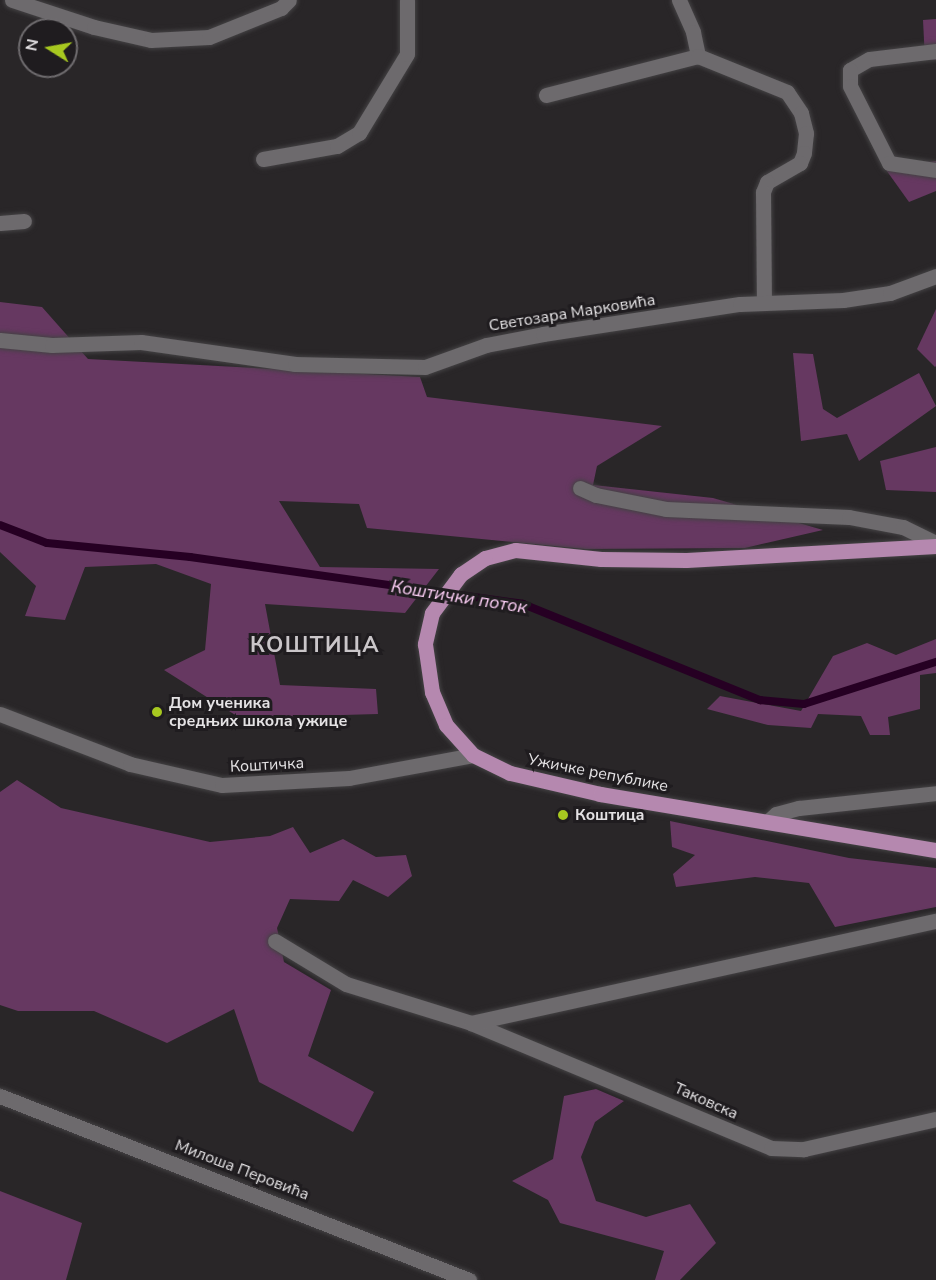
<!DOCTYPE html>
<html>
<head>
<meta charset="utf-8">
<style>
	body { margin:0 }
	#map { position:relative; width:936px; height:1280px; overflow:hidden; background:#292628; font-family:"Nunito Sans",sans-serif }
	div>[style] { position:absolute }
	[style*='--x'] { left:calc(var(--x)*1px); top:calc(var(--y)*1px); width:calc(var(--w)*1px); rotate:calc(var(--a)*1deg) }
	.forest>* { inset:0; background:#663861 }
	.stream>* { height:8px; margin:-4px; padding:0 4px; transform-origin:4px; border-radius:4px; background:#260023 }
	.roads { filter:drop-shadow(0 0 2px #444244) drop-shadow(0 0 2px #444244) }
	.minor>* { height:15px; margin:-7.5px; padding:0 7.5px; transform-origin:7.5px; border-radius:7.5px; background:#6d6a6d }
	.major>* { height:15px; margin:-7.5px; padding:0 7.5px; transform-origin:7.5px; border-radius:7.5px; background:#b588af }
	.dots>* { width:16px; height:16px; translate:-50% -50%; box-sizing:border-box; border:3px solid #1f1c1f; border-radius:50% }
	span { translate:-50% -50%; white-space:nowrap; text-align:center; line-height:1.15; -webkit-text-stroke:6px #1f1c1f; paint-order:stroke }
	.street-label { font-size:16px; color:#e4e2e4 }
	.poi-label { font-size:16px; color:#e4e2e4; font-weight:700 }
	.left { translate:0 -50%; text-align:left }
	.water-label { font-size:18px; color:#fbcdf4; font-style:italic }
	.district-label { font-size:22px; color:#cac6c9; font-weight:700; letter-spacing:1.5px }
	.north { position:absolute; left:18px; top:18px; width:60px; height:60px; box-sizing:border-box; background:#1f1c1f; border:2px solid #6e6b6e; border-radius:50%; rotate:281deg; font-size:16px; font-weight:700; line-height:24px; text-align:center; color:#e4e2e4 }
	.north::after { content:''; display:block; margin:auto; width:21px; height:27px; background:#a7c820; clip-path:polygon(50% 0,100% 100%,50% 72%,0 100%) }
</style>
</head>
<body>
<div id="map">
	<div class="forest">
		<i style="clip-path:polygon(936px 19px,936px 60px,925px 60px,923px 20px)"></i>
		<i style="clip-path:polygon(936px 161px,936px 191px,909px 202px,884px 167px)"></i>
		<i style="clip-path:polygon(0 302px,42px 307px,88px 359px,420px 377px,427px 397px,662px 426px,597px 466px,593px 485px,713px 498px,823px 530px,745px 548px,585px 549px,367px 528px,359px 504px,279px 501px,320px 567px,439px 569px,405px 613px,265px 604px,280px 685px,376px 689px,378px 714px,240px 718px,164px 670px,205px 650px,211px 584px,156px 564px,85px 567px,65px 620px,25px 616px,36px 586px,0 552px)"></i>
		<i style="clip-path:polygon(936px 309px,936px 366px,935px 367px,917px 349px)"></i>
		<i style="clip-path:polygon(793px 353px,813px 354px,823px 409px,837px 418px,919px 373px,936px 406px,859px 461px,847px 434px,801px 441px)"></i>
		<i style="clip-path:polygon(936px 447px,936px 492px,886px 490px,880px 461px)"></i>
		<i style="clip-path:polygon(936px 639px,936px 673px,920px 675px,920px 709px,888px 717px,890px 735px,870px 735px,861px 716px,818px 714px,811px 728px,768px 725px,707px 709px,720px 696px,801px 711px,833px 656px,867px 643px,896px 655px)"></i>
		<i style="clip-path:polygon(17px 780px,61px 808px,210px 842px,270px 836px,293px 827px,310px 853px,343px 839px,376px 857px,406px 855px,412px 876px,388px 897px,353px 880px,339px 901px,290px 899px,277px 928px,284px 962px,331px 990px,308px 1056px,374px 1092px,353px 1132px,259px 1082px,234px 1009px,167px 1043px,94px 1011px,18px 1011px,0 1005px,0 792px)"></i>
		<i style="clip-path:polygon(670px 821px,849px 858px,936px 868px,936px 907px,835px 927px,809px 883px,755px 877px,676px 887px,673px 874px,695px 855px,672px 847px)"></i>
		<i style="clip-path:polygon(596px 1089px,624px 1101px,595px 1122px,581px 1157px,596px 1201px,646px 1217px,690px 1204px,716px 1243px,680px 1280px,655px 1280px,664px 1251px,560px 1223px,548px 1200px,512px 1181px,553px 1159px,564px 1096px)"></i>
		<i style="clip-path:polygon(0 1191px,82px 1223px,66px 1280px,0 1280px)"></i>
	</div>
	<div class="stream">
		<i style="--x:0;--y:525;--w:50;--a:21"></i>
		<i style="--x:47;--y:543;--w:144;--a:5.6"></i>
		<i style="--x:190;--y:557;--w:336;--a:8"></i>
		<i style="--x:523;--y:604;--w:256;--a:22.1"></i>
		<i style="--x:760;--y:700;--w:44;--a:5.2"></i>
		<i style="--x:804;--y:704;--w:139;--a:-17.7"></i>
	</div>
	<div class="roads">
		<div class="minor">
			<i style="--x:12;--y:0;--w:86;--a:18.2"></i>
			<i style="--x:94;--y:27;--w:58;--a:12.8"></i>
			<i style="--x:151;--y:40;--w:58;--a:-3"></i>
			<i style="--x:209;--y:37;--w:78;--a:-21.9"></i>
			<i style="--x:281;--y:8;--w:11;--a:-45"></i>
			<i style="--x:679;--y:0;--w:35;--a:66"></i>
			<i style="--x:693;--y:32;--w:25;--a:78"></i>
			<i style="--x:936;--y:51;--w:67;--a:173.2"></i>
			<i style="--x:869;--y:59;--w:22;--a:150"></i>
			<i style="--x:850;--y:70;--w:16;--a:90"></i>
			<i style="--x:850;--y:86;--w:86;--a:63.1"></i>
			<i style="--x:889;--y:163;--w:48;--a:8.5"></i>
			<i style="--x:546;--y:95;--w:157;--a:-14.4"></i>
			<i style="--x:698;--y:56;--w:96;--a:22"></i>
			<i style="--x:787;--y:92;--w:25;--a:56"></i>
			<i style="--x:801;--y:113;--w:21;--a:76"></i>
			<i style="--x:806;--y:133;--w:20;--a:96"></i>
			<i style="--x:804;--y:153;--w:11;--a:112"></i>
			<i style="--x:800;--y:163;--w:38;--a:150"></i>
			<i style="--x:767;--y:182;--w:11;--a:112"></i>
			<i style="--x:763;--y:192;--w:111;--a:89.5"></i>
			<i style="--x:263;--y:159;--w:75;--a:-10"></i>
			<i style="--x:337;--y:146;--w:26;--a:-31"></i>
			<i style="--x:359;--y:133;--w:92;--a:-58.7"></i>
			<i style="--x:407;--y:54;--w:54;--a:-90"></i>
			<i style="--x:0;--y:223;--w:24;--a:-5"></i>
			<i style="--x:0;--y:340;--w:52;--a:5.5"></i>
			<i style="--x:52;--y:345;--w:89;--a:-1.9"></i>
			<i style="--x:141;--y:342;--w:156;--a:8.1"></i>
			<i style="--x:295;--y:364;--w:130;--a:1.3"></i>
			<i style="--x:425;--y:367;--w:65;--a:-19.8"></i>
			<i style="--x:486;--y:345;--w:58;--a:-10.9"></i>
			<i style="--x:543;--y:334;--w:199;--a:-8.7"></i>
			<i style="--x:740;--y:304;--w:103;--a:-2.2"></i>
			<i style="--x:843;--y:300;--w:48;--a:-8.5"></i>
			<i style="--x:890;--y:293;--w:49;--a:-20.3"></i>
			<i style="--x:580;--y:488;--w:17;--a:24"></i>
			<i style="--x:596;--y:495;--w:71;--a:11.3"></i>
			<i style="--x:666;--y:509;--w:183;--a:2.5"></i>
			<i style="--x:849;--y:517;--w:55;--a:10.5"></i>
			<i style="--x:903;--y:527;--w:37;--a:26"></i>
			<i style="--x:0;--y:714;--w:139;--a:21"></i>
			<i style="--x:130;--y:764;--w:94;--a:12.9"></i>
			<i style="--x:222;--y:785;--w:127;--a:-3.2"></i>
			<i style="--x:349;--y:778;--w:126;--a:-10.5"></i>
			<i style="--x:767;--y:822;--w:12;--a:-42"></i>
			<i style="--x:776;--y:814;--w:24;--a:-15"></i>
			<i style="--x:799;--y:808;--w:138;--a:-6.2"></i>
			<i style="--x:275;--y:941;--w:83;--a:31.2"></i>
			<i style="--x:346;--y:984;--w:131;--a:17.3"></i>
			<i style="--x:471;--y:1023;--w:325;--a:22.6"></i>
			<i style="--x:771;--y:1148;--w:33;--a:2"></i>
			<i style="--x:804;--y:1149;--w:135;--a:-12.8"></i>
			<i style="--x:471;--y:1023;--w:476;--a:-12.4"></i>
			<i style="--x:0;--y:1096;--w:504;--a:21.42"></i>
		</div>
		<div class="major">
			<i style="--x:936;--y:546;--w:250;--a:176.8"></i>
			<i style="--x:686;--y:560;--w:85;--a:-179.3"></i>
			<i style="--x:601;--y:559;--w:86;--a:-174"></i>
			<i style="--x:515;--y:550;--w:31;--a:165"></i>
			<i style="--x:485;--y:558;--w:29;--a:146"></i>
			<i style="--x:461;--y:574;--w:49;--a:126.6"></i>
			<i style="--x:432;--y:613;--w:32;--a:103"></i>
			<i style="--x:425;--y:644;--w:49;--a:81.7"></i>
			<i style="--x:432;--y:692;--w:36;--a:67"></i>
			<i style="--x:446;--y:725;--w:40;--a:48"></i>
			<i style="--x:473;--y:755;--w:41;--a:25.9"></i>
			<i style="--x:510;--y:773;--w:92;--a:13.1"></i>
			<i style="--x:600;--y:794;--w:341;--a:9.5"></i>
		</div>
	</div>
	<div class="dots">
		<i style="left:157px;top:712px;background:#a7c820"></i>
		<i style="left:563px;top:815px;background:#a7c820"></i>
	</div>
	<div class="street-label">
		<span style="left:572px;top:313px;rotate:-9deg">Светозара Марковића</span>
		<span style="left:267px;top:765px;rotate:-3deg">Коштичка</span>
		<span style="left:598px;top:773px;rotate:11deg">Ужичке републике</span>
		<span style="left:706px;top:1101px;rotate:24deg">Таковска</span>
		<span style="left:242px;top:1170px;rotate:21deg">Милоша Перовића</span>
	</div>
	<div class="poi-label">
		<span class="left" style="left:169px;top:712px">Дом ученика<br>средњих школа ужице</span>
		<span class="left" style="left:575px;top:815px">Коштица</span>
	</div>
	<div class="water-label">
		<span style="left:459px;top:597px;rotate:9deg">Коштички поток</span>
	</div>
	<div class="district-label">
		<span style="left:315px;top:646px">КОШТИЦА</span>
	</div>
	<div class="north">N</div>
</div>
</body>
</html>
